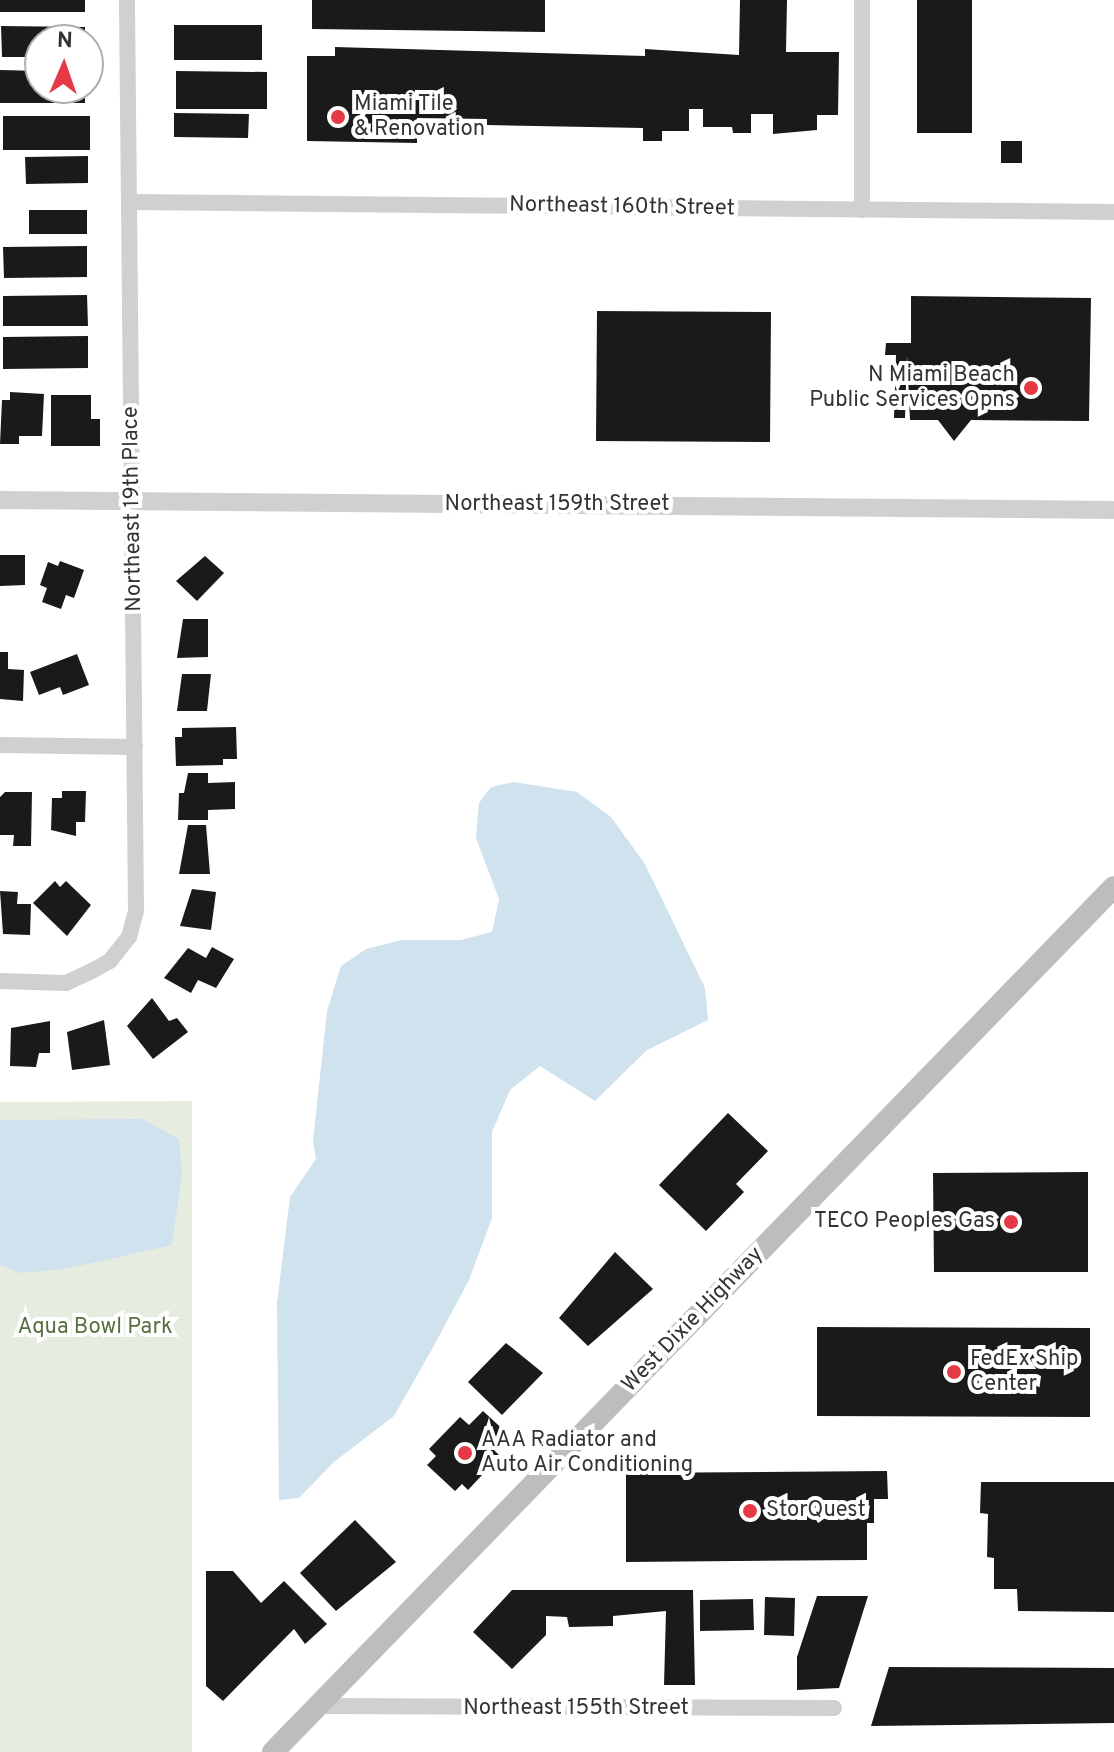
<!DOCTYPE html>
<html>
<head>
<meta charset="utf-8">
<style>
	body { margin:0 }
	#map { position:relative; width:1114px; height:1752px; overflow:hidden; background:#fff; font-family:Overpass,sans-serif }
	div>[style] { position:absolute }
	[style*='--x'] { left:calc(var(--x)*1px); top:calc(var(--y)*1px); width:calc(var(--w)*1px); rotate:calc(var(--a)*1deg) }
	.green>* { inset:0; background:#e6ecdf }
	.water>* { inset:0; background:#cfe2ee }
	.building>* { inset:0; background:#1a1a1a }
	.minor>* { height:16px; margin:-8px; padding:0 8px; transform-origin:8px; border-radius:8px; background:#d0d0d0 }
	.tertiary>* { height:18px; margin:-9px; padding:0 9px; transform-origin:9px; border-radius:9px; background:#d0d0d0 }
	.secondary>* { height:22px; margin:-11px; padding:0 11px; transform-origin:11px; border-radius:11px; background:#bdbdbd }
	.dots>* { width:22px; height:22px; translate:-50% -50%; box-sizing:border-box; border:4px solid #fff; border-radius:50% }
	span { translate:-50% -50%; white-space:nowrap; text-align:center; line-height:1.15; -webkit-text-stroke:8px #fff; paint-order:stroke }
	.poi-label { font-size:22px; color:#333 }
	.left { translate:0 -50%; text-align:left }
	.right { translate:-100% -50%; text-align:right }
	.street-label { font-size:22px; color:#333 }
	.park-label { font-size:22px; color:#56703f }
	.north { position:absolute; left:24px; top:24px; width:80px; height:80px; box-sizing:border-box; background:#fff; border:2px solid #adadad; border-radius:50%; rotate:2deg; font-size:22px; font-weight:700; line-height:32px; text-align:center; color:#333 }
	.north::after { content:''; display:block; margin:auto; width:28px; height:36px; background:#e63946; clip-path:polygon(50% 0,100% 100%,50% 72%,0 100%) }
</style>
</head>
<body>
<div id="map">
	<div class="green">
		<i style="clip-path:polygon(192px 1101px,192px 1752px,0 1752px,0 1102px)"></i>
	</div>
	<div class="water">
		<i style="clip-path:polygon(514px 782px,577px 792px,611px 817px,645px 864px,705px 988px,708px 1020px,647px 1050px,595px 1101px,540px 1066px,510px 1090px,492px 1132px,492px 1218px,469px 1280px,431px 1351px,394px 1416px,334px 1462px,299px 1498px,279px 1500px,277px 1303px,290px 1197px,316px 1159px,313px 1141px,327px 1011px,341px 966px,366px 949px,402px 940px,461px 940px,492px 932px,499px 899px,476px 838px,479px 803px,491px 787px)"></i>
		<i style="clip-path:polygon(142px 1119px,179px 1139px,182px 1174px,172px 1245px,65px 1269px,21px 1273px,0 1265px,0 1120px)"></i>
	</div>
	<div class="building">
		<i style="clip-path:polygon(0 0,85px 0,85px 12px,0 12px)"></i>
		<i style="clip-path:polygon(312px 0,545px 0,545px 32px,312px 29px)"></i>
		<i style="clip-path:polygon(740px 0,787px 0,786px 52px,839px 52px,838px 115px,817px 115px,817px 130px,773px 134px,773px 114px,751px 114px,751px 133px,733px 133px,732px 127px,703px 127px,703px 109px,689px 109px,689px 131px,662px 131px,662px 141px,643px 141px,643px 128px,487px 125px,487px 119px,417px 118px,417px 143px,307px 141px,307px 56px,335px 56px,335px 47px,645px 56px,645px 49px,739px 55px)"></i>
		<i style="clip-path:polygon(917px 0,972px 0,972px 133px,917px 133px)"></i>
		<i style="clip-path:polygon(174px 25px,262px 25px,262px 60px,174px 60px)"></i>
		<i style="clip-path:polygon(1px 26px,85px 27px,85px 40px,40px 40px,40px 57px,2px 57px)"></i>
		<i style="clip-path:polygon(0 70px,40px 71px,40px 88px,85px 88px,85px 103px,0 103px)"></i>
		<i style="clip-path:polygon(176px 71px,267px 72px,267px 109px,176px 109px)"></i>
		<i style="clip-path:polygon(174px 113px,249px 114px,248px 138px,174px 137px)"></i>
		<i style="clip-path:polygon(3px 116px,90px 116px,90px 150px,3px 150px)"></i>
		<i style="clip-path:polygon(1001px 141px,1022px 141px,1022px 163px,1001px 163px)"></i>
		<i style="clip-path:polygon(88px 156px,88px 183px,26px 184px,25px 157px)"></i>
		<i style="clip-path:polygon(29px 210px,87px 210px,87px 234px,29px 234px)"></i>
		<i style="clip-path:polygon(87px 246px,87px 277px,4px 278px,3px 247px)"></i>
		<i style="clip-path:polygon(87px 295px,88px 326px,3px 326px,3px 296px)"></i>
		<i style="clip-path:polygon(911px 296px,1091px 298px,1089px 421px,971px 420px,954px 441px,938px 420px,910px 420px,907px 355px,905px 418px,894px 418px,896px 355px,885px 355px,886px 343px,911px 343px)"></i>
		<i style="clip-path:polygon(597px 311px,771px 312px,770px 442px,596px 441px)"></i>
		<i style="clip-path:polygon(88px 336px,88px 368px,3px 369px,3px 337px)"></i>
		<i style="clip-path:polygon(10px 392px,44px 394px,42px 436px,19px 436px,19px 444px,0 444px,2px 400px,10px 400px)"></i>
		<i style="clip-path:polygon(51px 395px,91px 395px,91px 419px,100px 419px,100px 446px,51px 446px)"></i>
		<i style="clip-path:polygon(0 555px,25px 555px,25px 585px,0 586px)"></i>
		<i style="clip-path:polygon(205px 556px,224px 573px,197px 601px,176px 581px)"></i>
		<i style="clip-path:polygon(60px 561px,84px 570px,74px 598px,66px 595px,61px 609px,42px 602px,47px 588px,40px 585px,48px 562px,58px 566px)"></i>
		<i style="clip-path:polygon(183px 619px,208px 619px,208px 657px,177px 658px)"></i>
		<i style="clip-path:polygon(0 652px,8px 652px,8px 669px,24px 670px,23px 701px,0 699px)"></i>
		<i style="clip-path:polygon(77px 654px,89px 685px,63px 695px,60px 687px,39px 695px,30px 672px)"></i>
		<i style="clip-path:polygon(182px 674px,211px 674px,207px 711px,177px 711px)"></i>
		<i style="clip-path:polygon(236px 727px,237px 759px,223px 759px,223px 765px,176px 766px,175px 737px,182px 737px,182px 728px)"></i>
		<i style="clip-path:polygon(188px 773px,208px 773px,208px 783px,235px 782px,235px 809px,208px 810px,208px 820px,178px 820px,179px 793px,184px 793px)"></i>
		<i style="clip-path:polygon(62px 791px,86px 791px,85px 822px,76px 822px,76px 836px,51px 830px,52px 798px,62px 798px)"></i>
		<i style="clip-path:polygon(5px 792px,32px 792px,31px 846px,13px 846px,14px 835px,0 835px,0 797px)"></i>
		<i style="clip-path:polygon(188px 825px,206px 825px,210px 874px,179px 874px)"></i>
		<i style="clip-path:polygon(55px 881px,60px 887px,66px 881px,91px 905px,67px 936px,33px 903px)"></i>
		<i style="clip-path:polygon(192px 889px,216px 892px,211px 930px,180px 926px)"></i>
		<i style="clip-path:polygon(0 891px,18px 892px,17px 904px,31px 904px,30px 935px,3px 934px)"></i>
		<i style="clip-path:polygon(212px 947px,234px 959px,216px 988px,198px 980px,191px 993px,164px 978px,188px 948px,206px 958px)"></i>
		<i style="clip-path:polygon(152px 998px,169px 1021px,177px 1018px,188px 1032px,153px 1059px,127px 1026px)"></i>
		<i style="clip-path:polygon(104px 1020px,110px 1065px,72px 1070px,67px 1032px)"></i>
		<i style="clip-path:polygon(50px 1021px,50px 1053px,39px 1053px,36px 1067px,10px 1066px,11px 1028px)"></i>
		<i style="clip-path:polygon(728px 1113px,768px 1151px,736px 1184px,744px 1192px,706px 1231px,659px 1185px)"></i>
		<i style="clip-path:polygon(1088px 1172px,1088px 1272px,934px 1272px,933px 1173px)"></i>
		<i style="clip-path:polygon(615px 1252px,653px 1289px,588px 1346px,559px 1318px)"></i>
		<i style="clip-path:polygon(817px 1327px,1090px 1328px,1090px 1417px,817px 1416px)"></i>
		<i style="clip-path:polygon(506px 1343px,543px 1373px,502px 1415px,468px 1382px)"></i>
		<i style="clip-path:polygon(483px 1411px,509px 1435px,494px 1450px,500px 1456px,468px 1490px,462px 1484px,455px 1491px,427px 1465px,436px 1456px,429px 1449px,460px 1417px,469px 1425px)"></i>
		<i style="clip-path:polygon(887px 1471px,888px 1499px,874px 1499px,874px 1523px,867px 1523px,867px 1560px,626px 1562px,626px 1473px)"></i>
		<i style="clip-path:polygon(981px 1482px,1114px 1482px,1114px 1612px,1018px 1611px,1017px 1589px,994px 1589px,994px 1558px,987px 1557px,988px 1514px,980px 1513px)"></i>
		<i style="clip-path:polygon(355px 1520px,396px 1562px,336px 1611px,300px 1573px)"></i>
		<i style="clip-path:polygon(206px 1571px,233px 1571px,261px 1603px,284px 1581px,327px 1624px,305px 1644px,294px 1629px,223px 1701px,206px 1686px)"></i>
		<i style="clip-path:polygon(512px 1590px,693px 1590px,695px 1685px,664px 1685px,666px 1611px,613px 1616px,613px 1626px,569px 1627px,567px 1617px,546px 1616px,546px 1635px,512px 1669px,473px 1632px)"></i>
		<i style="clip-path:polygon(817px 1596px,868px 1596px,839px 1688px,797px 1690px,797px 1657px)"></i>
		<i style="clip-path:polygon(765px 1597px,795px 1598px,794px 1636px,764px 1635px)"></i>
		<i style="clip-path:polygon(753px 1599px,754px 1630px,700px 1631px,700px 1600px)"></i>
		<i style="clip-path:polygon(889px 1667px,1114px 1668px,1114px 1723px,871px 1726px)"></i>
	</div>
	<div class="minor">
		<i style="--x:130;--y:202;--w:984;--a:0.58"></i>
		<i style="--x:862;--y:210;--w:210;--a:-90"></i>
		<i style="--x:0;--y:745;--w:135;--a:0.8"></i>
		<i style="--x:0;--y:981;--w:66;--a:1.7"></i>
		<i style="--x:66;--y:983;--w:26;--a:-25"></i>
		<i style="--x:90;--y:972;--w:23;--a:-29"></i>
		<i style="--x:110;--y:961;--w:31;--a:-52"></i>
		<i style="--x:129;--y:937;--w:28;--a:-75"></i>
		<i style="--x:136;--y:910;--w:910;--a:-90.57"></i>
		<i style="--x:317;--y:1706;--w:517;--a:0.22"></i>
	</div>
	<div class="tertiary">
		<i style="--x:0;--y:500;--w:1114;--a:0.51"></i>
	</div>
	<div class="secondary">
		<i style="--x:273;--y:1752;--w:1206;--a:-45.81"></i>
	</div>
	<div class="dots">
		<i style="left:338px;top:117px;background:#e63946"></i>
		<i style="left:1031px;top:388px;background:#e63946"></i>
		<i style="left:1011px;top:1222px;background:#e63946"></i>
		<i style="left:954px;top:1372px;background:#e63946"></i>
		<i style="left:465px;top:1453px;background:#e63946"></i>
		<i style="left:750px;top:1511px;background:#e63946"></i>
	</div>
	<div class="poi-label">
		<span class="left" style="left:354px;top:117px">Miami Tile<br>&amp; Renovation</span>
		<span class="right" style="left:1015px;top:388px">N Miami Beach<br>Public Services Opns</span>
		<span class="right" style="left:995px;top:1222px">TECO Peoples Gas</span>
		<span class="left" style="left:970px;top:1372px">FedEx Ship<br>Center</span>
		<span class="left" style="left:481px;top:1453px">AAA Radiator and<br>Auto Air Conditioning</span>
		<span class="left" style="left:766px;top:1511px">StorQuest</span>
	</div>
	<div class="street-label">
		<span style="left:622px;top:207px;rotate:1deg">Northeast 160th Street</span>
		<span style="left:557px;top:505px">Northeast 159th Street</span>
		<span style="left:133px;top:509px;rotate:-91deg">Northeast 19th Place</span>
		<span style="left:693px;top:1320px;rotate:-46deg">West Dixie Highway</span>
		<span style="left:576px;top:1709px">Northeast 155th Street</span>
	</div>
	<div class="park-label">
		<span style="left:95px;top:1328px">Aqua Bowl Park</span>
	</div>
	<div class="north">N</div>
</div>
</body>
</html>
